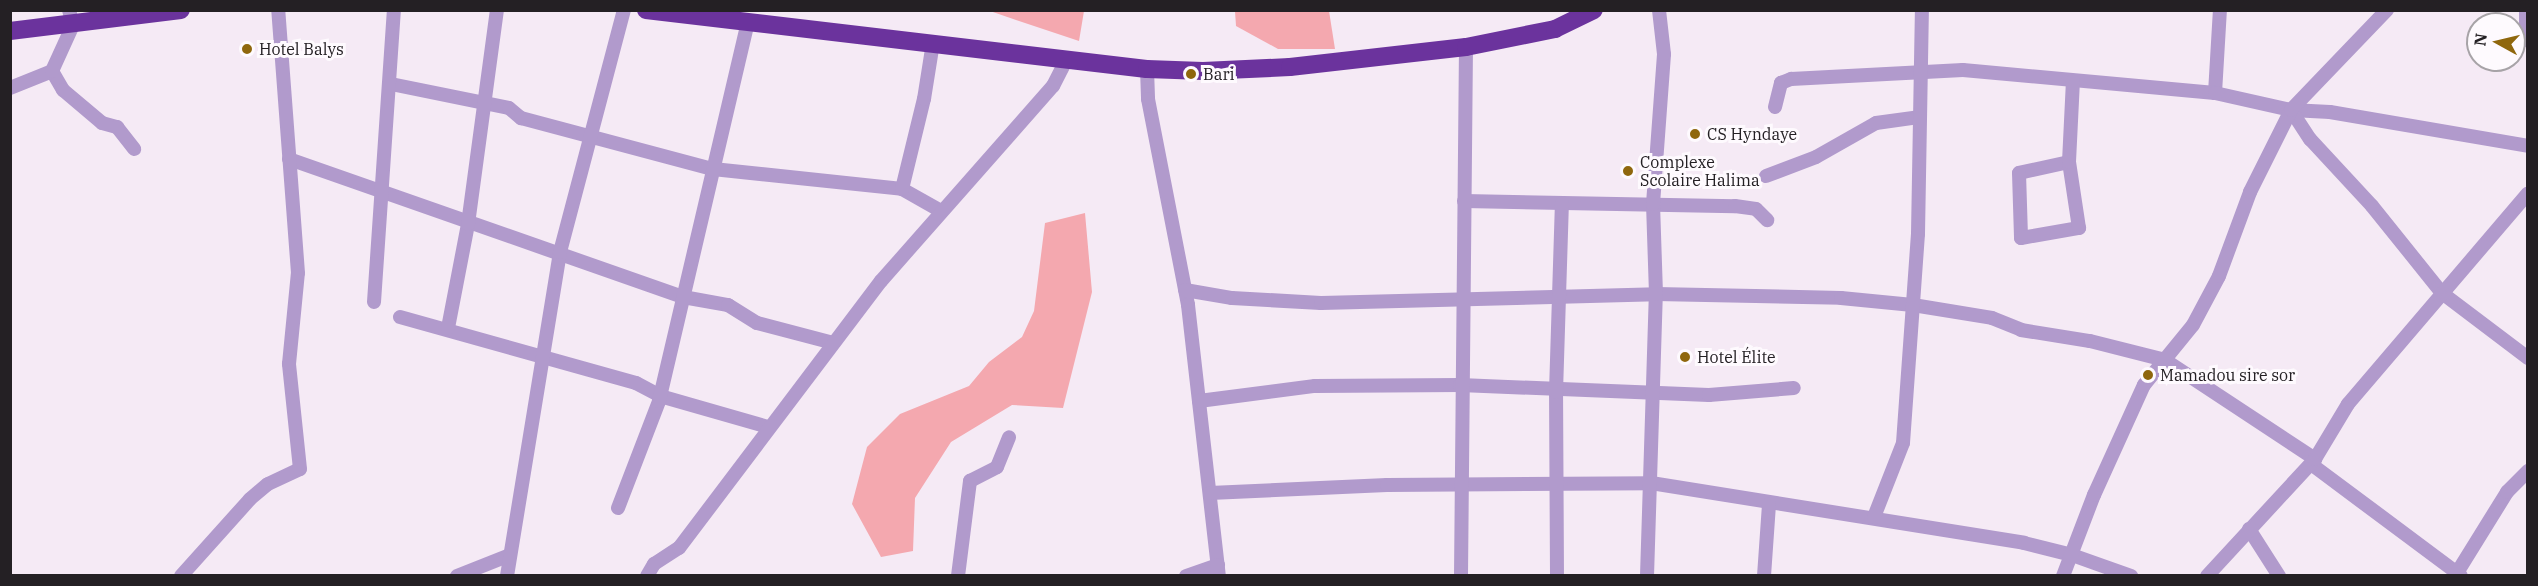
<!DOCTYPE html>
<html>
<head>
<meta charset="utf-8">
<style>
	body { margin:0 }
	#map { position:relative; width:2538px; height:586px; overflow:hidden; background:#f5eaf5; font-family:"IBM Plex Serif",serif }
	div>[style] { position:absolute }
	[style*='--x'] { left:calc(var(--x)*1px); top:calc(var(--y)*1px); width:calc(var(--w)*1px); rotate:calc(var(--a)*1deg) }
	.green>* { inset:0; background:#f4a8af }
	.minor>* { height:14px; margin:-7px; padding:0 7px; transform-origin:7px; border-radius:7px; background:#b19acc }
	.highway>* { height:18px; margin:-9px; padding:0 9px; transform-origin:9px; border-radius:9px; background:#6b339d }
	.dots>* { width:16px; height:16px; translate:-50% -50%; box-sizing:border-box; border:3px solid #fefafe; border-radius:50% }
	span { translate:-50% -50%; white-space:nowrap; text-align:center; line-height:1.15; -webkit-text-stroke:6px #fefafe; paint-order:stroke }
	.poi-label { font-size:16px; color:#242024 }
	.left { translate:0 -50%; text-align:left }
	.frame { position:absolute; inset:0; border:12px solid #242024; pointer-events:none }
	.north { position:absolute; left:2466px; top:12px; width:60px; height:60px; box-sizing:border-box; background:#fefafe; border:2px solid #a7a3a7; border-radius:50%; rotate:278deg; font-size:16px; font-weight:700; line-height:24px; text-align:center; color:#242024 }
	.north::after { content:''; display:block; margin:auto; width:21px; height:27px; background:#8f670d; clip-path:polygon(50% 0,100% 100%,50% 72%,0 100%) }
</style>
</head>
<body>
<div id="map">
	<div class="green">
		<i style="clip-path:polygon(990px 11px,1084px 11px,1079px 41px,1016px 20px)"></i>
		<i style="clip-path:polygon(1235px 11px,1329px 11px,1335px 49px,1278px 49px,1236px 26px)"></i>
		<i style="clip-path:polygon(1085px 213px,1092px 292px,1063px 408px,1012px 405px,951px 442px,915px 498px,913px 551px,881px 557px,852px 504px,867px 447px,900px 414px,969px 386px,989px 362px,1022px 337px,1034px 311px,1045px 223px)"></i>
	</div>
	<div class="minor">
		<i style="--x:2526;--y:10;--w:30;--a:90"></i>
		<i style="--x:1147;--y:69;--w:30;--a:88"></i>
		<i style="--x:1148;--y:99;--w:210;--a:79"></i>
		<i style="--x:1188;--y:305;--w:273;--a:83.5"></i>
		<i style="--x:52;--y:71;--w:22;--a:60"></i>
		<i style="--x:63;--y:90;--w:51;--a:40.2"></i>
		<i style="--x:102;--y:123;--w:16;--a:15"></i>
		<i style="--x:117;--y:127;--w:28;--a:52"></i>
		<i style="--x:391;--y:84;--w:120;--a:11.5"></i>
		<i style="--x:509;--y:108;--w:16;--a:40"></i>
		<i style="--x:521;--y:118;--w:199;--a:14.9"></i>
		<i style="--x:713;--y:169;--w:190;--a:6"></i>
		<i style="--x:902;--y:189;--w:45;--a:29.4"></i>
		<i style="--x:10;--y:88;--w:45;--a:-22"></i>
		<i style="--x:52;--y:71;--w:51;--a:-65.5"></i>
		<i style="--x:73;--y:25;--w:16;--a:-105"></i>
		<i style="--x:2215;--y:93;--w:83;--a:-86.6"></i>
		<i style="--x:1775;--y:107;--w:25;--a:-76"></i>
		<i style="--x:1781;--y:83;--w:11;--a:-22"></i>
		<i style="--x:1791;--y:79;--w:172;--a:-3"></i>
		<i style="--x:1963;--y:70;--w:253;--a:5.2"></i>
		<i style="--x:2215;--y:93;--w:78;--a:12.6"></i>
		<i style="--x:2291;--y:110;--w:39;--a:3"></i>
		<i style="--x:2330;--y:112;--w:201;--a:9.7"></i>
		<i style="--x:2291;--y:110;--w:35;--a:57"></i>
		<i style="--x:2310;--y:139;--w:91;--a:47.2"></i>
		<i style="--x:2372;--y:206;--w:112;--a:51.2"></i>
		<i style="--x:2442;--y:293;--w:108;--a:37.1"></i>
		<i style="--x:289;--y:159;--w:417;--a:19.3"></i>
		<i style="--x:683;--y:297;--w:46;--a:10.1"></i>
		<i style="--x:728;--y:305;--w:34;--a:32"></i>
		<i style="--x:757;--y:323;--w:79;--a:14.7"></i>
		<i style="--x:2069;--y:162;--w:51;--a:167.6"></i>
		<i style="--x:2019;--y:173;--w:65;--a:88.2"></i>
		<i style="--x:2021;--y:238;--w:59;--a:-9.8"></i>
		<i style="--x:2079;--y:228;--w:67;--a:-98.6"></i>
		<i style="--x:2069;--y:162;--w:81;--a:-87.2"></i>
		<i style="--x:1766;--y:176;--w:53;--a:-20.8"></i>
		<i style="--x:1816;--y:157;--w:69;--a:-29.5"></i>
		<i style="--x:1876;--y:123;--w:43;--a:-7.9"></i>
		<i style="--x:902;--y:189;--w:93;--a:-76.3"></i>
		<i style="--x:924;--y:99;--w:57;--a:-80.9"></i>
		<i style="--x:1464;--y:201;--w:271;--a:1.1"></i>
		<i style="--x:1735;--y:206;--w:21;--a:8"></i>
		<i style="--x:1756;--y:209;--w:16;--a:45"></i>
		<i style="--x:1185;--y:290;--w:48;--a:9.7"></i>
		<i style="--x:1232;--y:298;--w:89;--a:3.2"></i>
		<i style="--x:1321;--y:303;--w:335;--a:-1.5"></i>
		<i style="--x:1656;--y:294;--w:185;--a:1.2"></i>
		<i style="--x:1841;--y:298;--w:72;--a:5.6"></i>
		<i style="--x:1913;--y:305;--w:80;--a:9.3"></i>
		<i style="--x:1992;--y:318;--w:31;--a:22"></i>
		<i style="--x:2021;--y:330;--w:70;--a:9.1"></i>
		<i style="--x:2090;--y:341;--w:77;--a:14.2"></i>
		<i style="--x:2165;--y:360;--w:180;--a:33.4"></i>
		<i style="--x:374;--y:302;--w:293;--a:-86.1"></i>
		<i style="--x:400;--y:317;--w:245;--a:15.6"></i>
		<i style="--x:636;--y:383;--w:27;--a:28"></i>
		<i style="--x:660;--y:396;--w:112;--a:16"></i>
		<i style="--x:448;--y:328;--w:106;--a:-79.1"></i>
		<i style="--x:468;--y:224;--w:216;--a:-82.3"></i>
		<i style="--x:1199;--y:401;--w:117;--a:-7.4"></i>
		<i style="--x:1315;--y:386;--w:145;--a:-0.4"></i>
		<i style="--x:1460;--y:385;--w:249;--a:2.3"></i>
		<i style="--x:1709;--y:395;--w:85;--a:-4.7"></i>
		<i style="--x:2311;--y:464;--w:187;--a:36.7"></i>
		<i style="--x:1210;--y:493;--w:177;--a:-2.6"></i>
		<i style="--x:1387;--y:485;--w:264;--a:-0.4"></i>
		<i style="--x:1651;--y:483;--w:378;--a:9.1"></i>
		<i style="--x:2024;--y:543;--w:49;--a:14"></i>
		<i style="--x:2072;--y:555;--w:63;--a:19.6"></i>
		<i style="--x:618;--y:508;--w:115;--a:-69"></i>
		<i style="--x:659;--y:401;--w:389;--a:-76.8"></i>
		<i style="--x:1874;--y:517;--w:79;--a:-68.6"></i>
		<i style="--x:1903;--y:443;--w:210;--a:-85.9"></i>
		<i style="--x:1918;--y:234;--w:224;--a:-89"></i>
		<i style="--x:2249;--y:529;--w:56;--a:57.4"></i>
		<i style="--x:181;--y:576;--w:103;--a:-48.1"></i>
		<i style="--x:250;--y:499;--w:23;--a:-40"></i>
		<i style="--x:268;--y:484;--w:35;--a:-25"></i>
		<i style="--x:300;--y:469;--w:106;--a:-96"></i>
		<i style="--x:289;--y:364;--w:91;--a:-84.4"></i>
		<i style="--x:298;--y:273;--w:264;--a:-94.3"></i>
		<i style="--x:457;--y:576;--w:57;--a:-21.6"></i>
		<i style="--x:507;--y:576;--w:328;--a:-80.7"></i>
		<i style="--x:560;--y:252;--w:250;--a:-75.2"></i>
		<i style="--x:647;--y:576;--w:14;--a:-60"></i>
		<i style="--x:654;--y:564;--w:30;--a:-33"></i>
		<i style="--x:679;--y:548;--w:335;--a:-52.9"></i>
		<i style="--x:881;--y:281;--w:260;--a:-48.6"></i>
		<i style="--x:1053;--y:86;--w:30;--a:-63"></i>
		<i style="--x:958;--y:576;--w:96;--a:-82.8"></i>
		<i style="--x:970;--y:481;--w:30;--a:-27"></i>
		<i style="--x:997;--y:467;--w:32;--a:-68"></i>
		<i style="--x:1186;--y:576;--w:34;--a:-19"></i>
		<i style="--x:1461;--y:576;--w:529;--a:-89.46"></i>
		<i style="--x:1557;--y:576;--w:184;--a:-90.3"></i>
		<i style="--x:1556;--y:392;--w:189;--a:-88.2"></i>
		<i style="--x:1647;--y:576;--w:282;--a:-88.2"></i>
		<i style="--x:1656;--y:294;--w:90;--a:-91.9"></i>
		<i style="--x:1653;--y:204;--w:150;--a:-85.8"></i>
		<i style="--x:1664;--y:54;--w:44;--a:-96.5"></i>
		<i style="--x:1764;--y:576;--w:72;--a:-86"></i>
		<i style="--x:2063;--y:576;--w:87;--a:-69.1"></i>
		<i style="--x:2094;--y:495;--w:121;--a:-65.6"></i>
		<i style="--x:2144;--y:385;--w:77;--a:-50.8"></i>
		<i style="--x:2193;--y:325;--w:55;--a:-62"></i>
		<i style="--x:2219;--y:276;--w:90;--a:-69.7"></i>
		<i style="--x:2250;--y:192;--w:92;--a:-63.4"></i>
		<i style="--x:2291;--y:110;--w:139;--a:-46.2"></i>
		<i style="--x:2207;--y:576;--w:159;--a:-47.3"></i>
		<i style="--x:2315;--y:459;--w:64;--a:-59"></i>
		<i style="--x:2348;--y:404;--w:277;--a:-49.5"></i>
		<i style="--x:2455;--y:576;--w:99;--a:-58.2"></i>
		<i style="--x:2507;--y:492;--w:30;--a:-45"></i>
	</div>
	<div class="highway">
		<i style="--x:646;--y:10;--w:504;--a:6.72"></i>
		<i style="--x:1147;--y:69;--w:56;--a:2"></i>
		<i style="--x:1203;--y:71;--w:87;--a:-2.6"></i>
		<i style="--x:1290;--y:67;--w:177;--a:-6.5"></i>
		<i style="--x:1466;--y:47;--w:91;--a:-11.4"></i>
		<i style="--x:1555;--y:29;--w:43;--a:-26"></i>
		<i style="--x:10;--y:31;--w:172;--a:-7"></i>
	</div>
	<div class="dots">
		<i style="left:247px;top:49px;background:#8f670d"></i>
		<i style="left:1191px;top:74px;background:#8f670d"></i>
		<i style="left:1695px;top:134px;background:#8f670d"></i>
		<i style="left:1628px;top:171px;background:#8f670d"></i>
		<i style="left:1685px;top:357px;background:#8f670d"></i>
		<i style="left:2148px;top:375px;background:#8f670d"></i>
	</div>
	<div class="poi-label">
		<span class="left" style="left:259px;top:49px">Hotel Balys</span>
		<span class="left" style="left:1203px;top:74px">Bari</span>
		<span class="left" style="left:1707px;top:134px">CS Hyndaye</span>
		<span class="left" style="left:1640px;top:171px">Complexe<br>Scolaire Halima</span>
		<span class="left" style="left:1697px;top:357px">Hotel Élite</span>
		<span class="left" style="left:2160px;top:375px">Mamadou sire sor</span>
	</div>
	<div class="frame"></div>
	<div class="north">N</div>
</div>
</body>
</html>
